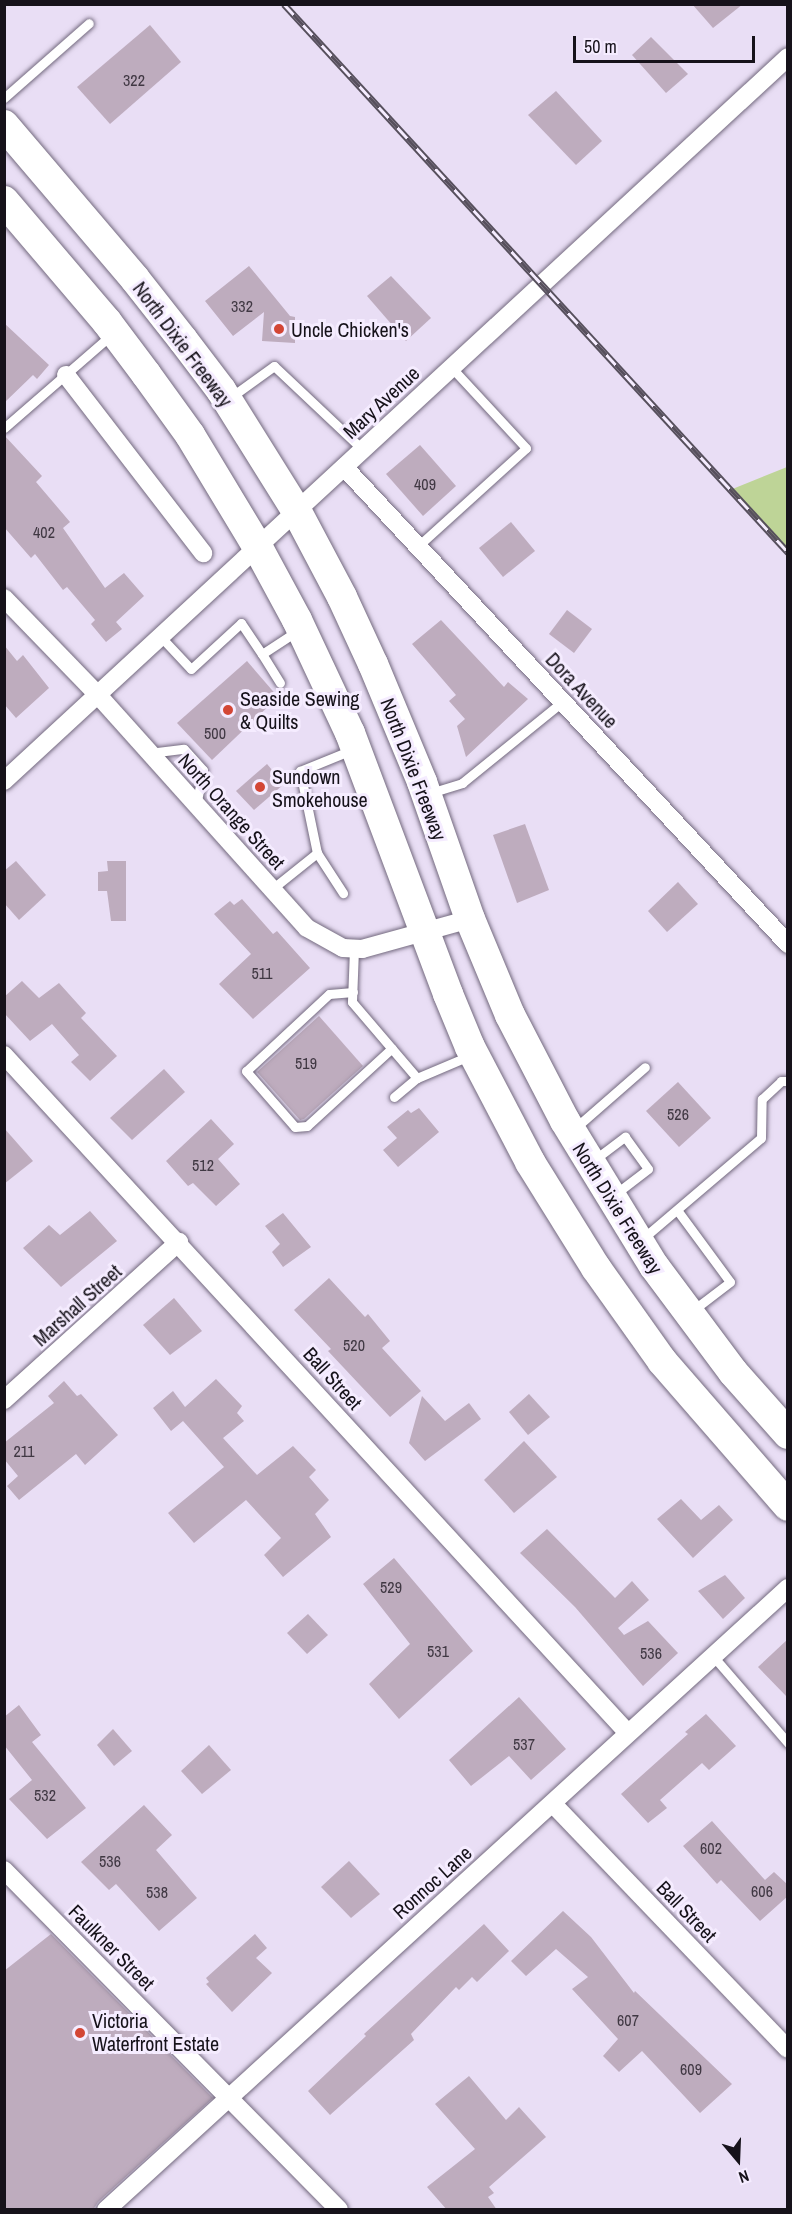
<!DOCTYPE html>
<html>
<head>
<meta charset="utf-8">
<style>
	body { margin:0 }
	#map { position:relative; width:792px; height:2214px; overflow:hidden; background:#e9def5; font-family:"Archivo Narrow",sans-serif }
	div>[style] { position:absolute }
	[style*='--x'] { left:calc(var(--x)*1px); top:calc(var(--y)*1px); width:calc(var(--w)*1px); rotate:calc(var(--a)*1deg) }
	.green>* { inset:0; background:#bed497 }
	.building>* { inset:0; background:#beacbe }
	.roads { filter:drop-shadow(0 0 2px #73697e) drop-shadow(0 0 2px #73697e) }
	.service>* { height:9px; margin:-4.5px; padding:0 4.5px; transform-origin:4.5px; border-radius:4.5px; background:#fff }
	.minor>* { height:18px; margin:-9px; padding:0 9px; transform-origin:9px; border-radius:9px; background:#fff }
	.primary>* { height:30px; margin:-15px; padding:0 15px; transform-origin:15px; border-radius:15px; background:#fff }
	.rail>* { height:7px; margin-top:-3.5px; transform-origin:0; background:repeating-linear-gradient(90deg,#f5ecff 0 14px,#57505d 0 28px); box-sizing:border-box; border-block:2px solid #57505d }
	.dots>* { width:16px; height:16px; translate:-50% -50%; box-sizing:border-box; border:3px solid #f5ecff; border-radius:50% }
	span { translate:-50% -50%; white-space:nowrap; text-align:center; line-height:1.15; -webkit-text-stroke:6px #f5ecff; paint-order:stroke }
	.number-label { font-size:16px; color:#403843 }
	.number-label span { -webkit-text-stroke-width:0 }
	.poi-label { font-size:20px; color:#16121a }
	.left { translate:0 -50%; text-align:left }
	.street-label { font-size:20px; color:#16121a }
	.frame { position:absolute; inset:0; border:6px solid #16121a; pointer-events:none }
	.north { position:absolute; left:708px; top:2130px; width:60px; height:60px; -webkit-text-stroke:4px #f5ecff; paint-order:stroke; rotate:161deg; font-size:16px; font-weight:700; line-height:24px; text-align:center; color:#16121a }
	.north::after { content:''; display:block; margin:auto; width:21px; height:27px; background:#16121a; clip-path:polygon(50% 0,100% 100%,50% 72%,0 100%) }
	.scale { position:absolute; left:573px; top:36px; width:182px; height:27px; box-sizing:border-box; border:3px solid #16121a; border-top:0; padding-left:8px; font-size:18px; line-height:21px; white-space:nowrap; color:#16121a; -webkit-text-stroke:4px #f5ecff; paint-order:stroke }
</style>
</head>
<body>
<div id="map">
	<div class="green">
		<i style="clip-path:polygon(787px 467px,787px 552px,730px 490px)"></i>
	</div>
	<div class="building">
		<i style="clip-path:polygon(692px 4px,743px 4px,713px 28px)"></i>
		<i style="clip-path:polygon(150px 25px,181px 62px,110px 124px,77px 87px)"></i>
		<i style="clip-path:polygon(651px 37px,688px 74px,666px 93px,632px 55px)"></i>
		<i style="clip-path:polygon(556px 91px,602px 141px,576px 165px,528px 115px)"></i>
		<i style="clip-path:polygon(249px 266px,290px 316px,295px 317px,295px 343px,262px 341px,264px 312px,233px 336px,205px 301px)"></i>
		<i style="clip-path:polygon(391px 276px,431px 318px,406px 341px,367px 296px)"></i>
		<i style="clip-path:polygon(4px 323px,49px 365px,37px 379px,33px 375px,4px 403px)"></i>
		<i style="clip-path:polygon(4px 435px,42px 476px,36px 482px,70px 522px,63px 528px,105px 588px,124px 573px,144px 596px,116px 622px,122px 629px,106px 642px,91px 624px,95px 620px,67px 587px,63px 590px,35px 554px,31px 558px,4px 527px)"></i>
		<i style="clip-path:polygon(420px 445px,456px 486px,423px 516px,386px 474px)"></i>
		<i style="clip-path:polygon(511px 522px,535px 551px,503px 577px,479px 548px)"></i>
		<i style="clip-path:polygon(567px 610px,592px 629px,574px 653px,549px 634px)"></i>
		<i style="clip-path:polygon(441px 620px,504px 687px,508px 682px,528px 699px,466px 757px,457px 726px,465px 719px,449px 701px,456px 695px,412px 644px)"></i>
		<i style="clip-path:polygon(4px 645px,17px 661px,23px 655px,49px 688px,16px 718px,4px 704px)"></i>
		<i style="clip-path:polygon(247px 661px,278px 697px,212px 760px,177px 723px)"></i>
		<i style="clip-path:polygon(267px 764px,284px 784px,254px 810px,236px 791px)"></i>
		<i style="clip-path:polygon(525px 824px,549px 890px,517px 903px,493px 835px)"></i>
		<i style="clip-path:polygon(16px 861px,46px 895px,19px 920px,4px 903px,4px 871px)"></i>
		<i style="clip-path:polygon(107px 861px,126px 861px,126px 921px,111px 921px,107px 891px,98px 891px,98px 872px,108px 871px)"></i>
		<i style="clip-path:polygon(678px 882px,698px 904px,667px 932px,648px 911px)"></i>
		<i style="clip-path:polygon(242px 899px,273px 934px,277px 931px,310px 968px,253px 1019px,219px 984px,251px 954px,214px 914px,230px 901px,234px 905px)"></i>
		<i style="clip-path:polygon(22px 981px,39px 998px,59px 983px,86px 1013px,81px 1018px,117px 1056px,90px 1081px,71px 1062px,79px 1055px,52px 1024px,30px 1041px,4px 1013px,4px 997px)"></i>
		<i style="clip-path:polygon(319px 1016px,363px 1066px,304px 1119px,300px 1120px,257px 1072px)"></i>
		<i style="clip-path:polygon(164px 1069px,185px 1092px,132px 1140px,110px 1118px)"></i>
		<i style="clip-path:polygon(678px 1082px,711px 1118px,679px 1147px,646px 1111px)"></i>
		<i style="clip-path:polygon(419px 1108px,439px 1132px,398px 1167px,383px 1150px,397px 1138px,387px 1127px,408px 1110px,411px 1113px)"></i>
		<i style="clip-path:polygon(211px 1119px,234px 1144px,218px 1159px,240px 1184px,216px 1206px,193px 1183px,188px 1186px,166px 1161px)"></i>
		<i style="clip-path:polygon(4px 1128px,33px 1161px,4px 1184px)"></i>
		<i style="clip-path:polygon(90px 1211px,117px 1241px,61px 1287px,23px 1248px,49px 1225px,60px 1235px)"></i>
		<i style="clip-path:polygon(283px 1213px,311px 1247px,283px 1267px,272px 1252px,280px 1244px,265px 1226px)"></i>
		<i style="clip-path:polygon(329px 1278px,365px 1317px,368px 1314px,390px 1341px,382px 1348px,421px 1391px,390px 1417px,328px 1351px,331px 1349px,294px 1310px)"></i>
		<i style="clip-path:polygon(174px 1298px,202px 1331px,170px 1355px,143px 1325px)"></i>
		<i style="clip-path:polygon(216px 1379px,242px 1406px,237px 1413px,244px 1421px,223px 1438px,257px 1475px,293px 1446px,316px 1470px,309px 1477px,329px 1500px,315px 1514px,331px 1537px,283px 1577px,264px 1555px,281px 1538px,246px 1500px,194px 1543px,168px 1513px,224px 1467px,183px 1421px,171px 1431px,153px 1408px,173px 1391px,185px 1407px)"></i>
		<i style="clip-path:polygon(64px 1381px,77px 1396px,81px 1394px,118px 1435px,85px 1465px,76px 1454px,19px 1500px,7px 1486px,18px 1476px,4px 1459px,4px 1443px,54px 1403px,48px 1396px)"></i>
		<i style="clip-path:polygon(529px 1394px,550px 1417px,528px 1435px,509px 1412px)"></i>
		<i style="clip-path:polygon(422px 1396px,445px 1421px,469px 1403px,481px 1419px,425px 1461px,409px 1443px)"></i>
		<i style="clip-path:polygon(524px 1441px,557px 1477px,514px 1513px,484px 1480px)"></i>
		<i style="clip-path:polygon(681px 1499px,701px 1520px,719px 1505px,733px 1520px,693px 1558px,657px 1519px)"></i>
		<i style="clip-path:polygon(547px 1529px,615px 1598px,632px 1581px,649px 1600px,618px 1628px,624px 1635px,648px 1621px,678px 1653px,643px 1686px,575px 1607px,520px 1553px)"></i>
		<i style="clip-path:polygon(394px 1558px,473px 1651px,399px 1719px,369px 1684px,410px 1644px,363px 1584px)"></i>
		<i style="clip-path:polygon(725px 1575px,745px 1598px,723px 1619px,698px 1591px)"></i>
		<i style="clip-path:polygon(308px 1614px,328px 1635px,307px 1654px,287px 1633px)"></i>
		<i style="clip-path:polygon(788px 1639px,788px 1698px,758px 1667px)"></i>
		<i style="clip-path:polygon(519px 1697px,566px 1749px,531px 1780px,509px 1756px,471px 1786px,449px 1760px)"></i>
		<i style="clip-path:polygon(19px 1705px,41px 1735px,32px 1742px,86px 1808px,47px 1839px,9px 1799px,32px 1780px,4px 1745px,4px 1717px)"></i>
		<i style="clip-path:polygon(706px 1714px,736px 1746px,709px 1770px,702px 1763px,660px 1800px,667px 1808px,648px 1823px,621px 1794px,688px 1734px,685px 1732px)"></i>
		<i style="clip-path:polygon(113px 1729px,132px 1751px,114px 1766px,97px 1745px)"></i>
		<i style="clip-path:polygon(209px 1745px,231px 1770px,202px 1794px,181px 1771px)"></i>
		<i style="clip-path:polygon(144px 1805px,172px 1835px,156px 1850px,197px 1898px,159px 1931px,116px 1884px,109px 1890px,81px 1862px)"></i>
		<i style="clip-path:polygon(712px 1821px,765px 1880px,774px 1872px,788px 1885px,788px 1896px,760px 1921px,721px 1880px,717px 1884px,683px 1846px)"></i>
		<i style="clip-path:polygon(349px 1861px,380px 1894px,351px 1918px,321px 1887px)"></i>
		<i style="clip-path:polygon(563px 1911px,591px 1937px,634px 1993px,635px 1991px,732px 2084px,700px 2113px,642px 2051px,619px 2072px,603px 2056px,618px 2039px,572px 1989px,588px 1977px,556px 1949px,526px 1976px,511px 1961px)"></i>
		<i style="clip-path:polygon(484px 1924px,509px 1951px,477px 1982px,472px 1977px,459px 1990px,456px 1987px,411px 2034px,414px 2040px,330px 2115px,308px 2091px,366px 2036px,364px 2034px)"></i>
		<i style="clip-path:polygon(51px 1934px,213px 2098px,98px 2202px,93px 2210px,4px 2210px,4px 1971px)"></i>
		<i style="clip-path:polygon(255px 1934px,267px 1948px,256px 1958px,272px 1973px,232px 2012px,206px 1984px,209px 1982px,206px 1978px)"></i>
		<i style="clip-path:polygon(469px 2076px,506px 2120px,519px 2107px,546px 2137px,489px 2187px,494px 2193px,488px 2197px,497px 2210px,447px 2210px,427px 2187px,475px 2149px,435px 2104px)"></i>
	</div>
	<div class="roads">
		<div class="service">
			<i style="--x:4;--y:98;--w:113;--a:-41.4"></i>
			<i style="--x:231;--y:397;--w:53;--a:-35.8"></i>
			<i style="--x:274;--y:366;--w:122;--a:43.3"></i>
			<i style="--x:4;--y:428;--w:142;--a:-41"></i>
			<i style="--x:417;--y:547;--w:147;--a:-42.2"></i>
			<i style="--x:526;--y:448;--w:109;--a:-132.8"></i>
			<i style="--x:160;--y:636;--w:45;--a:46.8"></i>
			<i style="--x:191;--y:669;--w:68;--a:-42.6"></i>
			<i style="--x:241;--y:623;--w:37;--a:56"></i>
			<i style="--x:262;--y:654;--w:42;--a:-33.3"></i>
			<i style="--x:262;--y:654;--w:34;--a:58"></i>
			<i style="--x:149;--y:753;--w:35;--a:-7"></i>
			<i style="--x:184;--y:749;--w:28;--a:48"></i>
			<i style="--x:203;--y:770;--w:36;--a:101"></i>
			<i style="--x:430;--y:793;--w:34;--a:-17"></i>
			<i style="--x:462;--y:783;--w:129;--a:-39"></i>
			<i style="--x:317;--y:853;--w:84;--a:-101.7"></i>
			<i style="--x:300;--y:771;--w:58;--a:-22.2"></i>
			<i style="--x:272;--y:889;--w:58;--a:-38.7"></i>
			<i style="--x:317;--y:853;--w:48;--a:57"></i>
			<i style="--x:354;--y:949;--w:53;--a:92.2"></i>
			<i style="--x:352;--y:1002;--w:100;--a:49.5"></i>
			<i style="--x:417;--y:1078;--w:56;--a:-22.9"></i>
			<i style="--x:353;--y:992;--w:24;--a:175"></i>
			<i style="--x:329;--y:994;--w:113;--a:137.1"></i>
			<i style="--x:246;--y:1071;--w:74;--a:48.8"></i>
			<i style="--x:295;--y:1127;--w:12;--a:-5"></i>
			<i style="--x:307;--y:1126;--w:115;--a:-42.5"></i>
			<i style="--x:394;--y:1097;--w:30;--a:-40"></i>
			<i style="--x:574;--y:1129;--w:94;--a:-41.1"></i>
			<i style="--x:594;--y:1160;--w:39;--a:-37"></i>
			<i style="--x:625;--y:1137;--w:39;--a:54"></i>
			<i style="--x:648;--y:1169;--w:43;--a:142.6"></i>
			<i style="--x:677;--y:1210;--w:89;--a:53.6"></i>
			<i style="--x:730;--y:1282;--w:48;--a:142.7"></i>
			<i style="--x:641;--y:1240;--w:157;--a:-40.4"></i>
			<i style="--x:761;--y:1138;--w:39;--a:-89"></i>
			<i style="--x:762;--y:1099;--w:26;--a:-43"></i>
			<i style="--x:781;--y:1081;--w:7;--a:0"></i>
			<i style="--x:713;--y:1656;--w:115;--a:49.2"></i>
		</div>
		<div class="minor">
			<i style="--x:66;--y:375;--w:225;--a:52.4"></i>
			<i style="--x:344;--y:467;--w:652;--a:47.05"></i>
			<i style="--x:4;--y:598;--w:134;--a:45.9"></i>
			<i style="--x:97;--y:694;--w:314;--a:48.1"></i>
			<i style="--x:307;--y:928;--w:41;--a:29.1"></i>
			<i style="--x:343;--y:948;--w:19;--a:3"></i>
			<i style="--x:362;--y:949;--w:112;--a:-15.5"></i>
			<i style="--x:4;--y:781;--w:1067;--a:-42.72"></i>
			<i style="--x:4;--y:1055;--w:920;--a:47.38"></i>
			<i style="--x:4;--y:1400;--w:236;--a:-42.1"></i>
			<i style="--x:553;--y:1804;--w:339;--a:46.2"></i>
			<i style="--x:4;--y:1870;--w:477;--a:45.4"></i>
			<i style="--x:106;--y:2210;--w:923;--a:-42.37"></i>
		</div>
		<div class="primary">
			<i style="--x:4;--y:125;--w:202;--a:49.6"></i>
			<i style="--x:135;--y:279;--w:78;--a:51.8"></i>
			<i style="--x:183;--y:340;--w:63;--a:52.8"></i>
			<i style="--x:221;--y:390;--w:142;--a:58"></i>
			<i style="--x:296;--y:510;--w:98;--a:62.1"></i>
			<i style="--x:342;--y:597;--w:74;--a:65.2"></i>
			<i style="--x:373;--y:664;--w:128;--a:67.4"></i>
			<i style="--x:422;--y:782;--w:145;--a:70.7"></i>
			<i style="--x:470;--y:919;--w:104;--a:67.4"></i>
			<i style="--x:510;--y:1015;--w:119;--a:62.6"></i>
			<i style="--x:565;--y:1121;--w:170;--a:58.5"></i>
			<i style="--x:654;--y:1266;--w:132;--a:53.3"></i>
			<i style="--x:733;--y:1372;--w:83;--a:48.4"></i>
			<i style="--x:4;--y:201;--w:159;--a:49.6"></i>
			<i style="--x:107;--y:322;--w:65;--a:53.1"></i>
			<i style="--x:146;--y:374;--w:75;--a:54.2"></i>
			<i style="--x:190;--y:435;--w:130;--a:58.9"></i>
			<i style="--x:257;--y:546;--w:84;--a:61.6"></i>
			<i style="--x:297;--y:620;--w:125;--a:64.9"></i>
			<i style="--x:350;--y:733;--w:279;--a:69.4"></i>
			<i style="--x:448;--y:994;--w:57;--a:67.5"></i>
			<i style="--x:470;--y:1047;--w:130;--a:62.4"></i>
			<i style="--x:530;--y:1162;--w:125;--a:58.1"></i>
			<i style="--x:596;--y:1268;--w:114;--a:54.6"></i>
			<i style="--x:662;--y:1361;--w:192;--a:49"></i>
		</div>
	</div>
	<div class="rail">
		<i style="--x:284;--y:4;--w:745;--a:47.4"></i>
	</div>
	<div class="dots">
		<i style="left:279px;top:329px;background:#d34635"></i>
		<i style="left:228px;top:710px;background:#d34635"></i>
		<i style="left:260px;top:787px;background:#d34635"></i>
		<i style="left:80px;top:2033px;background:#d34635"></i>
	</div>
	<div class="number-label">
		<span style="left:134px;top:80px">322</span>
		<span style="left:242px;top:306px">332</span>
		<span style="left:425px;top:484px">409</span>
		<span style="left:44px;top:532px">402</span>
		<span style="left:215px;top:733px">500</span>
		<span style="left:262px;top:973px">511</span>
		<span style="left:306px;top:1063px">519</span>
		<span style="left:678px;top:1114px">526</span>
		<span style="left:203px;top:1165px">512</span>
		<span style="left:354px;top:1345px">520</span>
		<span style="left:24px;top:1451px">211</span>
		<span style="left:391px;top:1587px">529</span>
		<span style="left:438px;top:1651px">531</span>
		<span style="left:651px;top:1653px">536</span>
		<span style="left:524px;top:1744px">537</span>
		<span style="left:45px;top:1795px">532</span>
		<span style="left:711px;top:1848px">602</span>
		<span style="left:110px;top:1861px">536</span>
		<span style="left:762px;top:1891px">606</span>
		<span style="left:157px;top:1892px">538</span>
		<span style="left:628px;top:2020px">607</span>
		<span style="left:691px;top:2069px">609</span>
	</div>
	<div class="poi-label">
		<span class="left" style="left:291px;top:329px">Uncle Chicken's</span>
		<span class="left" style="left:240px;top:710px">Seaside Sewing<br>&amp; Quilts</span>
		<span class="left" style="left:272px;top:788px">Sundown<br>Smokehouse</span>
		<span class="left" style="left:92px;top:2032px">Victoria<br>Waterfront Estate</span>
	</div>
	<div class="street-label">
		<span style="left:183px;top:344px;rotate:53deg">North Dixie Freeway</span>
		<span style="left:381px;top:402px;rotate:-43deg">Mary Avenue</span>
		<span style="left:582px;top:690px;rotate:47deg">Dora Avenue</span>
		<span style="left:414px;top:769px;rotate:69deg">North Dixie Freeway</span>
		<span style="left:232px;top:811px;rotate:48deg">North Orange Street</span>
		<span style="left:618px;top:1208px;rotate:58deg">North Dixie Freeway</span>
		<span style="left:77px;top:1305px;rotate:-42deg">Marshall Street</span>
		<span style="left:333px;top:1378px;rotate:48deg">Ball Street</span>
		<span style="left:432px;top:1882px;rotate:-42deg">Ronnoc Lane</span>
		<span style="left:687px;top:1911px;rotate:46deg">Ball Street</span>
		<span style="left:112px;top:1947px;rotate:45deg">Faulkner Street</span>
	</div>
	<div class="frame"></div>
	<div class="north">N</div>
	<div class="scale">50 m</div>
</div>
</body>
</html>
